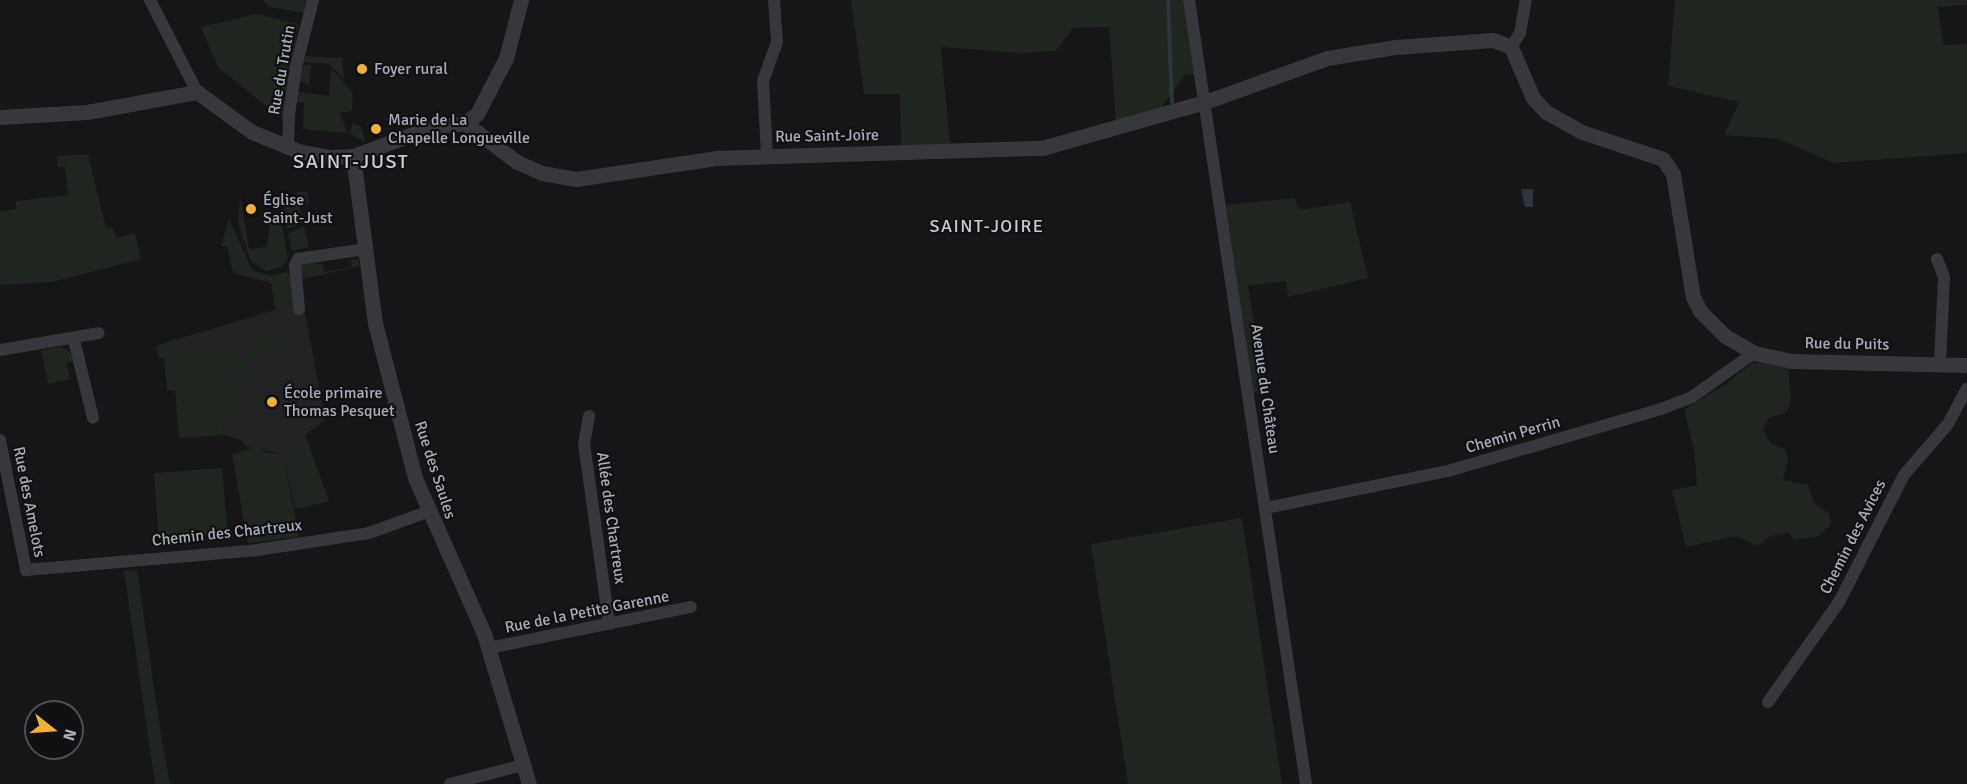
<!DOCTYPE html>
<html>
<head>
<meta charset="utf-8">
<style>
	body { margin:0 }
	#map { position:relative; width:1967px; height:784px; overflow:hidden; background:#161618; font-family:Signika,sans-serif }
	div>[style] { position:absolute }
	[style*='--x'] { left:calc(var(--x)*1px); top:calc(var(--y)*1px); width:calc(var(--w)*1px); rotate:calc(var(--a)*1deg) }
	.built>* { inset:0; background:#222225 }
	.green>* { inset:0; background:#1e261f }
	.water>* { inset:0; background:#2c353c }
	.stream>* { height:4px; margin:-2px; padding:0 2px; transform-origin:2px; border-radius:2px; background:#2c353c }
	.minor>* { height:12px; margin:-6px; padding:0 6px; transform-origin:6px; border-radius:6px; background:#37383d }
	.tertiary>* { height:15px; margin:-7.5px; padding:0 7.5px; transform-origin:7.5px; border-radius:7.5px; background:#37383d }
	.dots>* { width:16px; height:16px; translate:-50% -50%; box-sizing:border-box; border:3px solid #111113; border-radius:50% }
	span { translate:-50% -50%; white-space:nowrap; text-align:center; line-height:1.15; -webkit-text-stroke:4.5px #111113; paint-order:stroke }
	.poi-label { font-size:16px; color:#a8adb8 }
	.left { translate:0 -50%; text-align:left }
	.street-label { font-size:16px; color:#a8adb8 }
	.neighbourhood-label { font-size:18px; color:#c9ccd4; letter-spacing:1.5px }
	.quarter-label { font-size:20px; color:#c9ccd4; letter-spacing:1.5px }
	.north { position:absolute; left:24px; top:700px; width:60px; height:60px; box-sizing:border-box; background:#111113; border:2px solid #4d4f55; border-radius:50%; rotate:107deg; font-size:16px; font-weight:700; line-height:24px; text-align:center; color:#a8adb8 }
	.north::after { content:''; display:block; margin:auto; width:21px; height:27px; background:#f2b134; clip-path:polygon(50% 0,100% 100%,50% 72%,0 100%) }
</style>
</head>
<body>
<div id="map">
	<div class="built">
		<i style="clip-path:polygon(303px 301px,325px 420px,305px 435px,329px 501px,295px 509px,283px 454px,247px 447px,241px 440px,224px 435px,217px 354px,158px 358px,156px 346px)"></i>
	</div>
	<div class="green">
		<i style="clip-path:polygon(263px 0,307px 0,303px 13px,270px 7px)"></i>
		<i style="clip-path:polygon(851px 0,1183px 0,1195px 76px,1186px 73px,1161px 108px,1116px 123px,1109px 27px,1073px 28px,1056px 51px,1021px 53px,941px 47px,950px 145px,901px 145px,900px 94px,864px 94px)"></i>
		<i style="clip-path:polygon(1675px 0,1967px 0,1967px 5px,1938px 7px,1943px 45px,1967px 44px,1967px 153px,1833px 163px,1779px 139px,1724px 135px,1739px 102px,1668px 86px)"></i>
		<i style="clip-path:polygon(256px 14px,298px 24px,284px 121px,218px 67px,201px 27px)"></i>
		<i style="clip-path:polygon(303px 56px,342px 58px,344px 79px,329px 64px,302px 62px)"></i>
		<i style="clip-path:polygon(302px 65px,311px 65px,309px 85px,299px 80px)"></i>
		<i style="clip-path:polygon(331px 68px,353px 93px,352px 111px,340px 113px,347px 133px,303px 129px,304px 102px,297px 102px,298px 92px,329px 96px)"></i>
		<i style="clip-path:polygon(353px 123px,362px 127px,365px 142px,350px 134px)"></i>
		<i style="clip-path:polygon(88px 154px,106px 228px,112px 227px,117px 238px,135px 233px,141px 259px,52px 282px,0 285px,0 211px,16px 209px,16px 201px,68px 195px,65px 167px,58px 167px,57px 156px)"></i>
		<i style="clip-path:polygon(297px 192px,307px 192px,309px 204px,300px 206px,303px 223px,287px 229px,284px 206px,298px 204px)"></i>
		<i style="clip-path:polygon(240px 196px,249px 249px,267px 247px,270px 222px,282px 224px,288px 260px,281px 267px,266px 271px,251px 261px,238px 223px)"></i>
		<i style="clip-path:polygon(1295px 198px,1299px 210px,1350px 202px,1368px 278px,1288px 297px,1286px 281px,1248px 286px,1265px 392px,1253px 393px,1226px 205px)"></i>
		<i style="clip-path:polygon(229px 219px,252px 270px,270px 276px,286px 272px,291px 275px,295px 310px,276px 314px,271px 283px,233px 273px,227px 246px,221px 246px)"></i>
		<i style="clip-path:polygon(304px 226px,309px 247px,292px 251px,288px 234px)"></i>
		<i style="clip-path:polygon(351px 259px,358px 260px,360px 266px,298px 280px,302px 262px,322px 264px,324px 272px,352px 267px)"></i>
		<i style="clip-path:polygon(297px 321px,296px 336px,250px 362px,244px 362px,244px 342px,271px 335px)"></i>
		<i style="clip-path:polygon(175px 339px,180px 354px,223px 345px,241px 360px,241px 367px,223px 386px,218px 354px,221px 392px,244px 369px,252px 367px,254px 389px,248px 387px,241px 392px,244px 413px,237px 418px,228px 413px,223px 416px,224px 435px,179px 438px,175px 390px,167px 390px,164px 358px,159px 358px,157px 346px)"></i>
		<i style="clip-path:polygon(61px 347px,70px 352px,74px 361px,66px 363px,70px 379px,48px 384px,41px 350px)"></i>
		<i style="clip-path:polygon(1753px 362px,1788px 367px,1791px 400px,1786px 413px,1769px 418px,1763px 429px,1771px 444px,1785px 449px,1788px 460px,1783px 480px,1808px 485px,1814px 503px,1829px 513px,1831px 524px,1819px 536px,1794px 540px,1788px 532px,1769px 537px,1758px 546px,1736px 536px,1686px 547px,1672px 490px,1697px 485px,1694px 449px,1684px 410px,1726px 384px)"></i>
		<i style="clip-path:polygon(307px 441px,329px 501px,301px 508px,289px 449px)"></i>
		<i style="clip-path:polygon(260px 446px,263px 452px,283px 454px,299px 537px,248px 543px,232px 454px)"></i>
		<i style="clip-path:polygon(222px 468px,228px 535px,159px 541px,154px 473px)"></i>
		<i style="clip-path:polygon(1242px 518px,1282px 784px,1128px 784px,1091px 544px)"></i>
		<i style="clip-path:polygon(137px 570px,161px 735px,170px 784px,155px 784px,124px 571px)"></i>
	</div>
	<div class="water">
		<i style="clip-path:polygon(1521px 189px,1533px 189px,1533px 207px,1525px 207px)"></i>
	</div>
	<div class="stream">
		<i style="--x:1168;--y:0;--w:102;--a:87.8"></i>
	</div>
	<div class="minor">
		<i style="--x:150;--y:0;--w:103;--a:62.9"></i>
		<i style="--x:1189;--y:0;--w:793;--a:81.51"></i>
		<i style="--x:1511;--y:47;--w:17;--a:-57"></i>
		<i style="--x:1520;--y:33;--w:34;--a:-80"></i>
		<i style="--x:288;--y:147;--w:32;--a:-88"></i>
		<i style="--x:289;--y:115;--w:49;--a:-81.7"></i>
		<i style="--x:296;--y:67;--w:69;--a:-75.8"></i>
		<i style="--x:767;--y:155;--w:74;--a:-93.1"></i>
		<i style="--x:763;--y:81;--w:41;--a:-70.3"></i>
		<i style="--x:777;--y:42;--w:42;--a:-94.1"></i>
		<i style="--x:1937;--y:259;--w:19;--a:69"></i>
		<i style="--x:1944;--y:277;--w:86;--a:92.7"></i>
		<i style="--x:299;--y:309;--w:44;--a:-95.2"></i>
		<i style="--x:295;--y:265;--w:7;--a:-63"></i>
		<i style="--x:298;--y:259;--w:69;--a:-8.4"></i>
		<i style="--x:74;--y:340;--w:80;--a:76.3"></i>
		<i style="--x:0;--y:350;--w:100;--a:-9.7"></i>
		<i style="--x:589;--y:416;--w:27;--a:100"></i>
		<i style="--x:584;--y:443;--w:183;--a:82.1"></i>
		<i style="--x:0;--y:440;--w:133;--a:78.7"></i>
		<i style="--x:26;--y:570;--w:232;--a:-4.9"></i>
		<i style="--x:257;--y:550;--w:113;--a:-8.6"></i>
		<i style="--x:369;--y:533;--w:62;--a:-19.9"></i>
		<i style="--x:1266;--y:508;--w:186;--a:-11.5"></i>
		<i style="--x:1448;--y:471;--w:222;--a:-16.2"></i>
		<i style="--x:1661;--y:409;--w:33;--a:-21"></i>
		<i style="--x:1692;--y:397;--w:76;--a:-35.4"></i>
		<i style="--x:489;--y:648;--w:206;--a:-11.5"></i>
		<i style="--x:1768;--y:702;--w:123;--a:-54.6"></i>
		<i style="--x:1839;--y:602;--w:143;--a:-62.9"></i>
		<i style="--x:1904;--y:475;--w:67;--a:-49.2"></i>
		<i style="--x:1948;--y:424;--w:40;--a:-62"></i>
		<i style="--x:450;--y:784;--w:75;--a:-14.6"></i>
	</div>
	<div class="tertiary">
		<i style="--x:0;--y:117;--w:87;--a:-3.3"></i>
		<i style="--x:87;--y:112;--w:112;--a:-10.3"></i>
		<i style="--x:197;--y:92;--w:68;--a:36"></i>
		<i style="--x:252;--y:132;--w:50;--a:22.4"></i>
		<i style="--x:298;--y:151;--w:31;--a:11"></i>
		<i style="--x:328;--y:157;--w:25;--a:-2"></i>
		<i style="--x:353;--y:156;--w:84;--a:-20.2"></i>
		<i style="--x:432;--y:127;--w:33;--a:-7"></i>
		<i style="--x:465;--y:123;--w:65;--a:36.9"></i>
		<i style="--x:517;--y:162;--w:27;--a:24"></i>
		<i style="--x:542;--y:173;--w:35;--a:10"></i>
		<i style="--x:576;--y:179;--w:143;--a:-8.5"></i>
		<i style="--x:717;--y:158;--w:325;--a:-1.8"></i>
		<i style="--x:1042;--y:148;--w:169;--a:-15.8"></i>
		<i style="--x:1205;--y:102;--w:130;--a:-19.8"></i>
		<i style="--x:1327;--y:58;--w:70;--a:-9.1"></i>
		<i style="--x:1396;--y:47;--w:97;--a:-4.1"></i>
		<i style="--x:1493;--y:40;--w:19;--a:21"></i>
		<i style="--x:1511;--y:47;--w:56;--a:66.7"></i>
		<i style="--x:1533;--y:98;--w:19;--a:47"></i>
		<i style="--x:1546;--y:112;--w:41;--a:29.1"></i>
		<i style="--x:1582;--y:132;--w:85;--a:18.4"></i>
		<i style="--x:1663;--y:159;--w:18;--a:56"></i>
		<i style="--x:1673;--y:174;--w:125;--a:80.8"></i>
		<i style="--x:1693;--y:297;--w:16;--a:63"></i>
		<i style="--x:1700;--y:311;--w:35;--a:45"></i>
		<i style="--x:1725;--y:336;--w:34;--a:30"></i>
		<i style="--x:1754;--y:353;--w:39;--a:12"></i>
		<i style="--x:1792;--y:361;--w:175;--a:1.3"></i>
		<i style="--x:465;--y:123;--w:15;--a:-37"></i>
		<i style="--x:477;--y:114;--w:63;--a:-62.6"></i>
		<i style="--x:506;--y:58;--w:60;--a:-75.5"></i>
		<i style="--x:353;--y:156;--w:168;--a:82.5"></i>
		<i style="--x:375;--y:323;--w:160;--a:75.5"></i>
		<i style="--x:415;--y:478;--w:171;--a:66.1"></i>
		<i style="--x:484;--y:634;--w:157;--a:73.3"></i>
	</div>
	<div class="dots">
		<i style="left:362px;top:69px;background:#f2b134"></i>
		<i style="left:376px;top:129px;background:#f2b134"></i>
		<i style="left:251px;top:209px;background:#f2b134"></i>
		<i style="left:272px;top:402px;background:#f2b134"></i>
	</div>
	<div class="poi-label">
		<span class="left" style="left:374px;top:69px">Foyer rural</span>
		<span class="left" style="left:388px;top:129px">Marie de La<br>Chapelle Longueville</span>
		<span class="left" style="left:263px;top:209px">Église<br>Saint-Just</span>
		<span class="left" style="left:284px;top:402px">École primaire<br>Thomas Pesquet</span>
	</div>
	<div class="street-label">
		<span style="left:282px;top:70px;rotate:-80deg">Rue du Trutin</span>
		<span style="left:827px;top:136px;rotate:-1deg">Rue Saint-Joire</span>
		<span style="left:1847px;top:344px;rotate:1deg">Rue du Puits</span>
		<span style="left:1265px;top:389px;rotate:82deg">Avenue du Château</span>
		<span style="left:1513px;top:435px;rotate:-16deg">Chemin Perrin</span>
		<span style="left:435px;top:470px;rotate:72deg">Rue des Saules</span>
		<span style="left:29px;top:502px;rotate:79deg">Rue des Amelots</span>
		<span style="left:611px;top:518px;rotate:82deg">Allée des Chartreux</span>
		<span style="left:227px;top:533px;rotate:-6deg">Chemin des Chartreux</span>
		<span style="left:1853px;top:537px;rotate:-63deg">Chemin des Avices</span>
		<span style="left:587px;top:612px;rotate:-11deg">Rue de la Petite Garenne</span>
	</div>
	<div class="neighbourhood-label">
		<span style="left:987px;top:226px">SAINT-JOIRE</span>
	</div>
	<div class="quarter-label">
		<span style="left:351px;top:161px">SAINT-JUST</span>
	</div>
	<div class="north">N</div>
</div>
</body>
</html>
